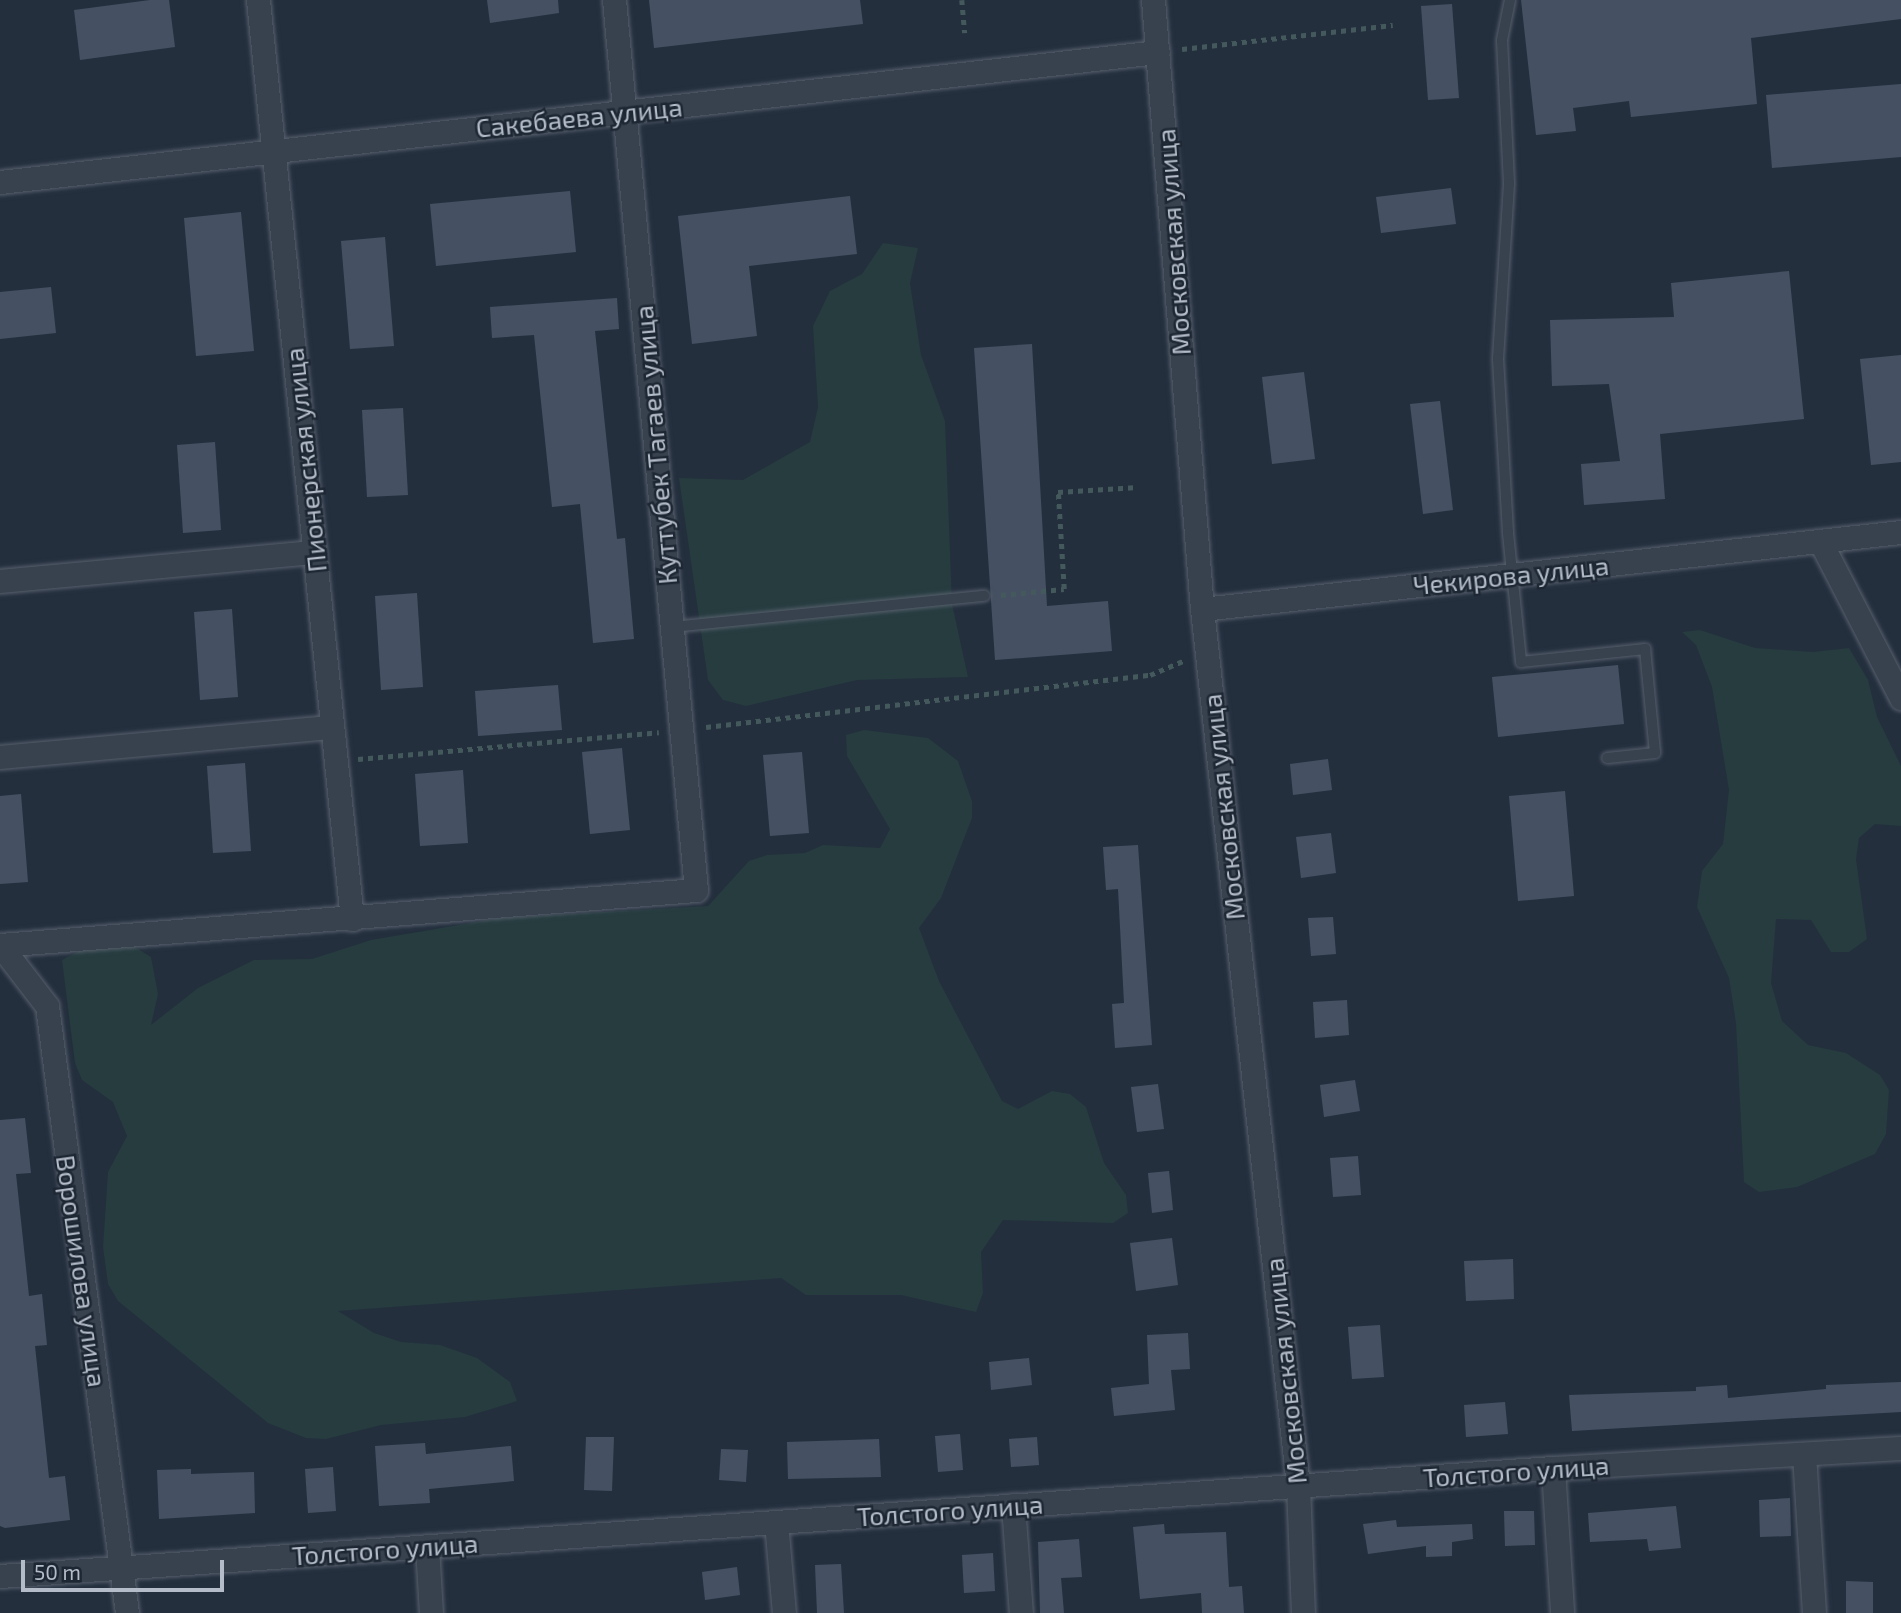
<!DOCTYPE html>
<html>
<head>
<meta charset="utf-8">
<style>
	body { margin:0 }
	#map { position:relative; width:1901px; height:1613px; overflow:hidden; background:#242f3e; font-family:"Exo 2",sans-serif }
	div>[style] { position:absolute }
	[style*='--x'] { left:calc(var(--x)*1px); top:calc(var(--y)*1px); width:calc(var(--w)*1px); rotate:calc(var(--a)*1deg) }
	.green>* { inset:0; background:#263c3f }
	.building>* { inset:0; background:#455162 }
	.path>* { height:4.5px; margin-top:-2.25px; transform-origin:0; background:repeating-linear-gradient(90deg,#44595c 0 5px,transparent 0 10px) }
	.roads { filter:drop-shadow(0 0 2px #565f6c) drop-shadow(0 0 2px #565f6c) }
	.lane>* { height:10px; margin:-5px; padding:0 5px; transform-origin:5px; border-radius:5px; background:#38414e }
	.street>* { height:23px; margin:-11.5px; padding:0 11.5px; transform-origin:11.5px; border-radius:11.5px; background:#38414e }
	span { translate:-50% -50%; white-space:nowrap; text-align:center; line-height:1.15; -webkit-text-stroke:5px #1d2633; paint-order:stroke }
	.street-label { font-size:26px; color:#b4bcc9 }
	.scale { position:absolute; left:21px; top:1560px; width:203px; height:32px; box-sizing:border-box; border:4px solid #b4bcc9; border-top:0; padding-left:9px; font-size:21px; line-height:24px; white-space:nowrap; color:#b4bcc9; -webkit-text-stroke:5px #1d2633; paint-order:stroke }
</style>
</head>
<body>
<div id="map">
	<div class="green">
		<i style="clip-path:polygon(883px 243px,918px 248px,910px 283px,921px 355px,945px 421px,952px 604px,968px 677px,857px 680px,746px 706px,723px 700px,708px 680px,679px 478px,743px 480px,810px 442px,818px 407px,813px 326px,830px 291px,862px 274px)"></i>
		<i style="clip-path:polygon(1700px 630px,1755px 648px,1813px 652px,1849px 648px,1868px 680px,1877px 717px,1901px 766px,1901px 826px,1875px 824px,1859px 838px,1856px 859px,1867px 939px,1849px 952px,1831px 952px,1811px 920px,1776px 919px,1771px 983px,1782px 1021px,1808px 1045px,1846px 1053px,1880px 1075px,1889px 1090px,1886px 1134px,1875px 1154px,1797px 1187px,1759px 1192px,1744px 1182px,1736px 1023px,1729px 978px,1697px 907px,1702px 871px,1723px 844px,1729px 790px,1712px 687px,1696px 645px,1682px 632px)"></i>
		<i style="clip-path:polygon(864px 730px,928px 738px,958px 761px,972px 801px,972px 818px,941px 898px,919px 928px,939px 981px,1002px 1101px,1018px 1109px,1052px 1091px,1070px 1094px,1086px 1107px,1104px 1163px,1126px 1195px,1128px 1213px,1113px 1223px,1003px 1220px,981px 1252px,983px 1293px,976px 1312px,901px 1295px,806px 1295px,781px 1278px,338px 1311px,374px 1333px,401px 1342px,440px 1345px,477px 1358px,510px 1382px,517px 1401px,465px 1417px,381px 1425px,326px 1439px,306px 1438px,268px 1423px,118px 1301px,108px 1284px,103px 1247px,108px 1172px,127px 1136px,113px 1102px,82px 1080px,75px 1063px,62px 960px,95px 943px,135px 947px,151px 957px,158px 994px,151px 1025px,198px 988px,254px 960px,312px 959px,371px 940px,500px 918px,708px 906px,749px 861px,767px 855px,805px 853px,823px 845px,880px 848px,890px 829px,847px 756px,846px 735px)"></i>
	</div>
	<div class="building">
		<i style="clip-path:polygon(150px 0,169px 0,175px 47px,80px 60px,74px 10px)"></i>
		<i style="clip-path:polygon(487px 0,558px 0,559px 13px,490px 23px)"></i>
		<i style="clip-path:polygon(649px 0,860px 0,863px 24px,654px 48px)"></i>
		<i style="clip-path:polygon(1521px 0,1901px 0,1901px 19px,1751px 38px,1757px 104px,1631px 117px,1629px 101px,1573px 108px,1576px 131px,1536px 135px)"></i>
		<i style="clip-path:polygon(1452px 4px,1459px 98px,1428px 100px,1421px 6px)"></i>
		<i style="clip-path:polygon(1901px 84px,1901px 157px,1772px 168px,1766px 95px)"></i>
		<i style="clip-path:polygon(1451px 188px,1456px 224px,1381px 233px,1376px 197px)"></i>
		<i style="clip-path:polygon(570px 191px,576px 252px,436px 266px,430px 204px)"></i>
		<i style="clip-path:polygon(850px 196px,857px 254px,749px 266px,757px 336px,692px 344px,678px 216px)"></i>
		<i style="clip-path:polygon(241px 212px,254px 351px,196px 356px,184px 218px)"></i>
		<i style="clip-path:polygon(385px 237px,394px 346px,350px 349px,341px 241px)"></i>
		<i style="clip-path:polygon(1789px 271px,1804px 419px,1660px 434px,1665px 499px,1584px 505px,1581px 464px,1620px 461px,1609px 384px,1552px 386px,1550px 320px,1674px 317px,1671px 283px)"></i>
		<i style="clip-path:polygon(51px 287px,56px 333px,0 339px,0 292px)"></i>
		<i style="clip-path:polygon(617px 298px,619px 329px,595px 331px,617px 539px,625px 538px,634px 639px,593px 643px,580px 504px,552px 507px,534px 335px,492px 338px,490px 307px)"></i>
		<i style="clip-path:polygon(1032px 344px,1047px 606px,1108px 601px,1112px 651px,995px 660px,974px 348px)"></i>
		<i style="clip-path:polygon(1901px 355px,1901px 462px,1871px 465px,1860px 359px)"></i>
		<i style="clip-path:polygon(1304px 372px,1315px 459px,1272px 464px,1262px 377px)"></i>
		<i style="clip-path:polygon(1440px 401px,1453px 510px,1423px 514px,1410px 404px)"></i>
		<i style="clip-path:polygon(403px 408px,408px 495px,367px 497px,362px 410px)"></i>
		<i style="clip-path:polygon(215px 442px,221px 530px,183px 533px,177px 445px)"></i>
		<i style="clip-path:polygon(417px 593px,423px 687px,381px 690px,375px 596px)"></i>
		<i style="clip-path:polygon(232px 609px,238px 697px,200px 700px,194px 612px)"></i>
		<i style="clip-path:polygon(1618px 665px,1624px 724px,1498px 737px,1492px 677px)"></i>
		<i style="clip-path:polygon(558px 685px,562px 730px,478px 736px,475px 691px)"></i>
		<i style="clip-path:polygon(622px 748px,630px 830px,590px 834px,582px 752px)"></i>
		<i style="clip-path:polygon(802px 752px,809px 833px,770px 836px,763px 755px)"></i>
		<i style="clip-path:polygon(1328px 759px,1332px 790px,1293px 795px,1290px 764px)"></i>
		<i style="clip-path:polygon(245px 763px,251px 851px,213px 853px,207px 766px)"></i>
		<i style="clip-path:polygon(463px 770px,468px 843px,420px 846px,415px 774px)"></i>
		<i style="clip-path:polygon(1565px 791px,1574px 896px,1518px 901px,1509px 796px)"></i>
		<i style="clip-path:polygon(21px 794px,28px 882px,0 884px,0 796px)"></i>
		<i style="clip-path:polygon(1331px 833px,1336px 873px,1301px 878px,1296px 837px)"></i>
		<i style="clip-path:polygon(1138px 845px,1152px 1045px,1115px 1048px,1112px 1004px,1124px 1003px,1118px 889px,1106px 890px,1103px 847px)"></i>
		<i style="clip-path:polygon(1333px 917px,1336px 954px,1311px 956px,1308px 918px)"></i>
		<i style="clip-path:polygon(1347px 1000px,1349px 1035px,1315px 1038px,1313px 1002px)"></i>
		<i style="clip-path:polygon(1355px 1080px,1360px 1111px,1324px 1117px,1320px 1085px)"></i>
		<i style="clip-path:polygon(1158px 1084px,1164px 1129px,1137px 1132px,1131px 1087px)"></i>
		<i style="clip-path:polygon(25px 1118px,31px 1173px,16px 1174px,29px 1296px,42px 1294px,47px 1345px,35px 1346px,49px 1478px,65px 1476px,70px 1520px,5px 1528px,0 1526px,0 1120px)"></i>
		<i style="clip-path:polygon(1358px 1156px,1361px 1195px,1333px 1197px,1330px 1158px)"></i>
		<i style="clip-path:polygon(1169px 1171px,1173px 1210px,1152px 1213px,1148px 1173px)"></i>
		<i style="clip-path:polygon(1172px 1238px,1178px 1285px,1136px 1291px,1130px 1243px)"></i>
		<i style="clip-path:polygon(1513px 1259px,1514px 1299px,1466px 1301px,1464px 1261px)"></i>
		<i style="clip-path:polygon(1380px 1325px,1384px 1377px,1352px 1379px,1348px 1327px)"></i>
		<i style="clip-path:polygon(1188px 1333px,1190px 1369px,1171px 1370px,1175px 1410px,1114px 1416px,1111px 1388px,1149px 1384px,1147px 1335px)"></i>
		<i style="clip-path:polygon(1029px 1358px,1032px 1385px,991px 1390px,989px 1362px)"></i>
		<i style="clip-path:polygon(1901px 1382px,1901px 1412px,1572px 1431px,1569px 1395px,1696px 1391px,1696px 1387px,1727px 1385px,1728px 1398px,1826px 1389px,1826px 1385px)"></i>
		<i style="clip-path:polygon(1505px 1402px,1508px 1434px,1466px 1437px,1464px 1405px)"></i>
		<i style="clip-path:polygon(960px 1434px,963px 1470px,938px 1472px,935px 1436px)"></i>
		<i style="clip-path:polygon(586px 1437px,614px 1437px,612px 1491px,584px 1490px)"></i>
		<i style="clip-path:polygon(1037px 1437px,1039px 1465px,1011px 1467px,1009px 1439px)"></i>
		<i style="clip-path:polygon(879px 1439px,881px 1477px,788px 1479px,787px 1442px)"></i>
		<i style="clip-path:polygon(425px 1443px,426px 1454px,511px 1446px,514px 1481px,429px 1489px,430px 1503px,379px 1506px,375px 1446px)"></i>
		<i style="clip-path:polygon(721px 1449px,748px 1450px,746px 1482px,719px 1480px)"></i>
		<i style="clip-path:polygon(333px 1467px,336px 1511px,308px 1513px,305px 1469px)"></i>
		<i style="clip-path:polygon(191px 1469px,191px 1474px,254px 1472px,255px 1513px,159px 1519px,157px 1470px)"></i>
		<i style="clip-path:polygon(1790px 1498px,1791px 1536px,1760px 1537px,1759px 1500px)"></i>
		<i style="clip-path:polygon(1676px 1506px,1681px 1548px,1649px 1551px,1647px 1539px,1590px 1542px,1588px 1513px)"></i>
		<i style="clip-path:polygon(1504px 1511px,1534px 1511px,1535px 1545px,1505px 1546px)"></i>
		<i style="clip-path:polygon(1396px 1520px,1397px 1527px,1472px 1524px,1473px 1539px,1452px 1542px,1452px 1556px,1426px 1557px,1426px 1546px,1368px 1554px,1363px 1524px)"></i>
		<i style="clip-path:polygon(1164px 1524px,1165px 1534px,1226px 1532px,1229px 1587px,1242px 1586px,1244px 1613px,1202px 1613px,1201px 1593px,1140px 1599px,1133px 1527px)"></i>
		<i style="clip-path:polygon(1079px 1539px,1082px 1577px,1061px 1578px,1064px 1613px,1040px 1613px,1038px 1542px)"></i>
		<i style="clip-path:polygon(993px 1553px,995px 1591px,964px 1593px,962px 1555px)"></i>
		<i style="clip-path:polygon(841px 1564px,844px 1613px,817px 1613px,815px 1565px)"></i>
		<i style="clip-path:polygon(737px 1567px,740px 1595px,705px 1600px,702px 1572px)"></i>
		<i style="clip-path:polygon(1846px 1581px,1873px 1582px,1873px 1613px,1846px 1613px)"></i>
	</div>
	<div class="path">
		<i style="--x:962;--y:0;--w:33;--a:85"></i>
		<i style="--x:1182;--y:49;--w:212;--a:-6.5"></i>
		<i style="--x:1001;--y:595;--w:63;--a:-5.4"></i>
		<i style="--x:1064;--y:589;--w:97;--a:-93.5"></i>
		<i style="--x:1058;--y:492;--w:80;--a:-3.6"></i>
		<i style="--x:706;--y:727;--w:447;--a:-6.7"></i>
		<i style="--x:1150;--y:675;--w:38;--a:-23"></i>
		<i style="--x:358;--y:759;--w:302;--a:-5.1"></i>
	</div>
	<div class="roads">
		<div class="lane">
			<i style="--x:1510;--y:0;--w:41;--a:101.3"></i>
			<i style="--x:1502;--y:40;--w:144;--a:87.2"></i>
			<i style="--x:1509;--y:184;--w:175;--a:93.6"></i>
			<i style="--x:1498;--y:359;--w:174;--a:86.7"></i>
			<i style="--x:1508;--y:533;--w:130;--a:84.2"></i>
			<i style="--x:1521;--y:662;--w:125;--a:-6"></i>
			<i style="--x:1645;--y:649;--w:104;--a:84.5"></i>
			<i style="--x:1655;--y:753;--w:48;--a:174.1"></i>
			<i style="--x:672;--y:627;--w:314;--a:-5.7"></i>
		</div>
		<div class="street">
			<i style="--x:258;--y:0;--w:924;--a:84.16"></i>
			<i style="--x:1153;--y:0;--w:611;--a:85.4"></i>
			<i style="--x:1202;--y:609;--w:881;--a:83.75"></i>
			<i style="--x:1298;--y:1485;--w:128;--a:87.8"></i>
			<i style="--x:0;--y:182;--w:1165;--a:-6.41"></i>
			<i style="--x:1820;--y:541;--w:177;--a:62.7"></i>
			<i style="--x:0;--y:581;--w:316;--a:-5.3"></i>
			<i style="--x:1202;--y:609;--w:703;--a:-6.29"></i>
			<i style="--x:0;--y:757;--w:333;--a:-5.2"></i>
			<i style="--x:0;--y:945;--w:698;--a:-4.52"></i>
			<i style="--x:696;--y:890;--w:894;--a:-95.26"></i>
			<i style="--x:0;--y:945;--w:77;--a:52.4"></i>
			<i style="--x:47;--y:1006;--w:612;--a:82.49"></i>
			<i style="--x:1804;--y:1454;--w:159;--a:86.4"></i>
			<i style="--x:1553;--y:1468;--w:145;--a:86.4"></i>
			<i style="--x:1013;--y:1505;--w:108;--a:85.8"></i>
			<i style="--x:776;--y:1522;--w:91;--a:85"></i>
			<i style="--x:427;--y:1546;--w:67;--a:86.6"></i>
			<i style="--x:0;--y:1576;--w:1557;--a:-3.98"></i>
			<i style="--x:1553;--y:1468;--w:349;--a:-3.3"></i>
		</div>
	</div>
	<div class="street-label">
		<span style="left:579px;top:117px;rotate:-6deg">Сакебаева улица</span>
		<span style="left:1173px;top:242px;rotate:-94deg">Московская улица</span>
		<span style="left:655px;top:445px;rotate:-95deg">Куттубек Тагаев улица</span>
		<span style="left:305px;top:460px;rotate:-96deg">Пионерская улица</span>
		<span style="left:1511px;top:575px;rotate:-6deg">Чекирова улица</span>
		<span style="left:1223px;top:807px;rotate:-96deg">Московская улица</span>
		<span style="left:82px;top:1271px;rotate:82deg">Ворошилова улица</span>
		<span style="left:1285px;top:1371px;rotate:-96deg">Московская улица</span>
		<span style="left:1516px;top:1471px;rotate:-4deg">Толстого улица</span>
		<span style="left:950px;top:1510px;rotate:-4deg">Толстого улица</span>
		<span style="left:385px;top:1549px;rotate:-4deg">Толстого улица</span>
	</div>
	<div class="scale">50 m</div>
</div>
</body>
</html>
